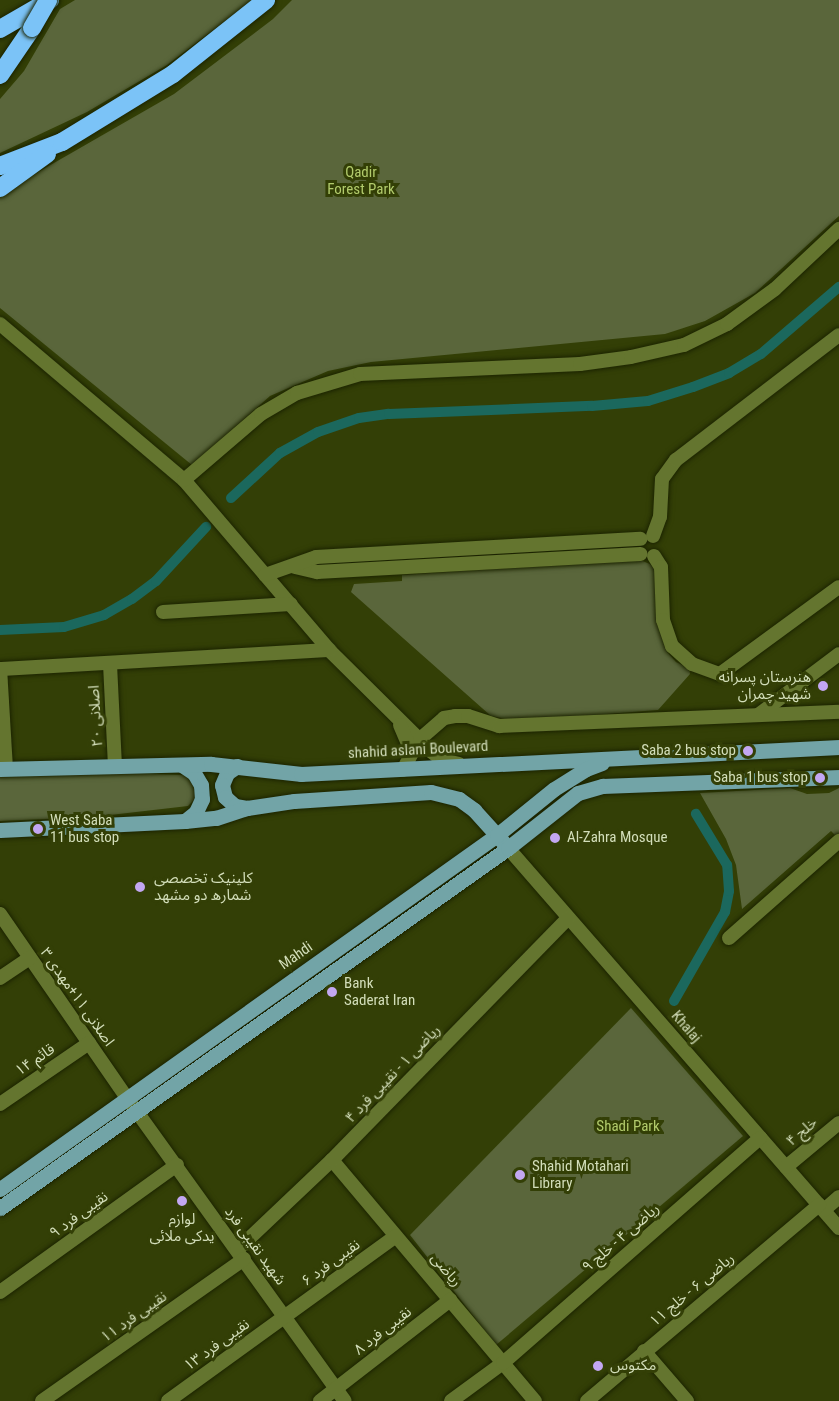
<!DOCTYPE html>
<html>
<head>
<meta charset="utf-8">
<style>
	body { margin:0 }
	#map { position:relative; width:839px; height:1401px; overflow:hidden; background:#333f06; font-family:"Roboto Condensed","Noto Sans Arabic",sans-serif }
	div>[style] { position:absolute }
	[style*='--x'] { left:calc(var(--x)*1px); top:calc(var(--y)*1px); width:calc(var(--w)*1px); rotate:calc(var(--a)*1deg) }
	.green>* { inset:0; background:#5a663b }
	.canal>* { height:10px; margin:-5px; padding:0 5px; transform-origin:5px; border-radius:5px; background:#1b685d }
	.roads { filter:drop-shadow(0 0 2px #1c2400) drop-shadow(0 0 2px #1c2400) }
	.minor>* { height:14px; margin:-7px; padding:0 7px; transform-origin:7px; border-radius:7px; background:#64752f }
	.major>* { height:15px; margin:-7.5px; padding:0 7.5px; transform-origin:7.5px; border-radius:7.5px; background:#72a4a7 }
	.highway>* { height:18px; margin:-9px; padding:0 9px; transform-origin:9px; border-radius:9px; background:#7bc3f7 }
	.bridges { filter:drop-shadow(0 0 2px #1c2400) drop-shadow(0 0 2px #1c2400) }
	.highway-bridge>* { height:18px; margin:-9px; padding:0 9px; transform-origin:9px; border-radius:9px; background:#7bc3f7 }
	.dots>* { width:16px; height:16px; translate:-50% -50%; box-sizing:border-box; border:3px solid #333f06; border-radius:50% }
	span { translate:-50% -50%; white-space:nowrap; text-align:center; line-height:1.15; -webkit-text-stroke:6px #333f06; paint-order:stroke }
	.park-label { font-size:15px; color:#b2cb6c }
	.poi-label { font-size:15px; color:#d3deba }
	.right { translate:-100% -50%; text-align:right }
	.left { translate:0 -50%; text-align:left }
	.street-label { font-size:15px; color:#d3deba }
</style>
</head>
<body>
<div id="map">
	<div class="green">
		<i style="clip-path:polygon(75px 0,253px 0,167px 65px,87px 112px,0 153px,0 99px,24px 71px,60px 9px)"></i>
		<i style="clip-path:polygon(292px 0,839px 0,839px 216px,755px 293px,705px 321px,665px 334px,371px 362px,328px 371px,270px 396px,192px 465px,0 308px,0 194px,174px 94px,273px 19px)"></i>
		<i style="clip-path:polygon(624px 560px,640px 560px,650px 564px,658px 574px,657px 621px,667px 652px,676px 662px,689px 668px,690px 674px,658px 710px,516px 721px,491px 716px,351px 592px,354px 584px,402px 581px,402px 575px)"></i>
		<i style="clip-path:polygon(86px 772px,184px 775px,193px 779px,196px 798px,188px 806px,93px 817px,0 821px,0 776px)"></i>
		<i style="clip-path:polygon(790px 788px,807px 794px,829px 793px,839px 788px,839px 834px,836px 836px,831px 831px,742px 909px,736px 865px,726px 839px,700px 793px)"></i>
		<i style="clip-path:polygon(631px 1008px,743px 1136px,496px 1345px,410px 1235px)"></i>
	</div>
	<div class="canal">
		<i style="--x:231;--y:498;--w:67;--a:-42.6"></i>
		<i style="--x:280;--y:453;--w:43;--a:-28.9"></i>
		<i style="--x:318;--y:432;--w:43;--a:-18.9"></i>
		<i style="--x:359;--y:418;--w:30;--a:-8"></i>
		<i style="--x:389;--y:414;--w:203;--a:-2.3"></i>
		<i style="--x:592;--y:406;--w:56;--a:-5.1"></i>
		<i style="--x:648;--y:401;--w:47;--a:-17.3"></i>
		<i style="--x:693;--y:387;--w:39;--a:-21"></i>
		<i style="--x:729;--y:373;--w:37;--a:-31"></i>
		<i style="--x:761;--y:354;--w:103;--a:-40.7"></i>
		<i style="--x:0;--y:630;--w:64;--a:-2.7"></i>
		<i style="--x:64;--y:627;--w:42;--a:-16.7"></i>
		<i style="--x:104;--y:615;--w:32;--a:-30"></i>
		<i style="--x:132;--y:599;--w:30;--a:-37"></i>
		<i style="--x:156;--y:581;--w:74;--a:-47.2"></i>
		<i style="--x:674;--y:1001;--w:103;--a:-60.2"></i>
		<i style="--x:725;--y:912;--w:21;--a:-79"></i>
		<i style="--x:729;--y:891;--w:26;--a:-94"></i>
		<i style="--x:727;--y:865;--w:60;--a:-121.3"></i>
	</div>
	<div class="roads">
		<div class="minor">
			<i style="--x:0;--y:324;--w:241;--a:40.3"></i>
			<i style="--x:184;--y:480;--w:223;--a:49.5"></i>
			<i style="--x:329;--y:650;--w:145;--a:44.7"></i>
			<i style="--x:432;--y:752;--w:13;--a:39"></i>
			<i style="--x:442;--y:760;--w:17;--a:13"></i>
			<i style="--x:184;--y:480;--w:101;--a:-40.6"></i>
			<i style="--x:261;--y:414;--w:42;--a:-30.3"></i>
			<i style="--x:297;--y:393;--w:66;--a:-16.8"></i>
			<i style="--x:360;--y:374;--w:220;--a:-2.6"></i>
			<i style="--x:580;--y:364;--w:51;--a:-7.8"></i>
			<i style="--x:631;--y:357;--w:54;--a:-12.8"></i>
			<i style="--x:684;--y:345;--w:48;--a:-26"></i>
			<i style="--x:727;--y:324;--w:59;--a:-36.1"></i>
			<i style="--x:775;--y:289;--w:88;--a:-43.2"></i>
			<i style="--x:653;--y:536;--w:20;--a:-70"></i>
			<i style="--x:660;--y:517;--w:38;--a:-87"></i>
			<i style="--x:662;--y:479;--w:24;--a:-54"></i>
			<i style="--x:676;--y:460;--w:205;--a:-37.5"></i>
			<i style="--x:654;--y:556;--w:13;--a:58"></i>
			<i style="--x:661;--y:567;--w:53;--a:87.8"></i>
			<i style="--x:663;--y:620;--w:28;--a:71"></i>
			<i style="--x:672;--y:646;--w:27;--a:42"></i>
			<i style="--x:692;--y:664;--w:30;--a:20"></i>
			<i style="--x:720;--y:674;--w:147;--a:-36.2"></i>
			<i style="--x:295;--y:567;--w:23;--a:13"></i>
			<i style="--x:317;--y:572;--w:324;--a:-3.2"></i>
			<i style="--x:265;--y:575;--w:54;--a:-19.4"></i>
			<i style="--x:316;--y:557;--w:325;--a:-3.2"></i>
			<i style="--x:163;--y:612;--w:128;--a:-3.6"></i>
			<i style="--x:110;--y:664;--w:102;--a:87.2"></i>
			<i style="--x:758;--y:715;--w:101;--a:-37"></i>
			<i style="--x:400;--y:725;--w:30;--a:67"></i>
			<i style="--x:412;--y:753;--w:19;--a:118"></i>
			<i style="--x:420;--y:739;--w:32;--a:-41"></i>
			<i style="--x:444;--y:718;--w:11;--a:-10"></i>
			<i style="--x:455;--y:716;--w:13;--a:0"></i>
			<i style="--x:468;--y:716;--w:33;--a:18"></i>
			<i style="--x:499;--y:726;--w:340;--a:-2.4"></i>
			<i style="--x:6;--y:769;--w:100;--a:-93.4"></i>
			<i style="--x:0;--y:669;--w:330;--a:-3.3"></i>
			<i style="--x:508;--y:848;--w:504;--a:48.94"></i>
			<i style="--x:0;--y:914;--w:224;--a:55.4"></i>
			<i style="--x:127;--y:1098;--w:373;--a:54.3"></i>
			<i style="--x:729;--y:938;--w:147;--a:-41.4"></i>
			<i style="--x:0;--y:978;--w:36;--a:-34"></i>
			<i style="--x:0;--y:1104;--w:108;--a:-34.4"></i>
			<i style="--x:332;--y:1160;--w:315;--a:49.9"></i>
			<i style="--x:786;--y:1167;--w:69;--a:-39.7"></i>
			<i style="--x:824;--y:1210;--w:20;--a:-41"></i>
			<i style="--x:237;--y:1250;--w:131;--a:-43.5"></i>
			<i style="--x:332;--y:1160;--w:338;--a:-45.7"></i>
			<i style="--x:0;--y:1292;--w:218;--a:-35.7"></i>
			<i style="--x:644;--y:1351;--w:66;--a:49.3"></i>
			<i style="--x:42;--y:1401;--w:247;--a:-35.1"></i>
			<i style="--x:168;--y:1401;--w:281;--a:-35.9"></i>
			<i style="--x:320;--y:1401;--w:165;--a:-37.8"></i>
			<i style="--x:451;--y:1401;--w:64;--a:-36.2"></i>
			<i style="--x:503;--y:1363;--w:342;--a:-41.2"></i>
			<i style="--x:587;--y:1401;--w:304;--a:-40.2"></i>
		</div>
		<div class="major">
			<i style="--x:182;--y:765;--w:14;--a:34"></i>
			<i style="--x:194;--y:773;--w:14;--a:60"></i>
			<i style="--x:201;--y:785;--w:14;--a:86"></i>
			<i style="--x:202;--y:799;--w:14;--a:115"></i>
			<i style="--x:196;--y:812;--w:14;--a:141"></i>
			<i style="--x:237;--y:766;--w:12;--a:145"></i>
			<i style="--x:227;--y:773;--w:13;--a:113"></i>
			<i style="--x:222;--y:785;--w:12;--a:76"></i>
			<i style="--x:225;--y:797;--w:13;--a:42"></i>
			<i style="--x:235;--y:806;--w:12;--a:9"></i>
			<i style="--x:0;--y:769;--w:211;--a:-1.4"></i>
			<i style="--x:211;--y:764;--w:91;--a:6.3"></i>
			<i style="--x:301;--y:774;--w:539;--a:-2.87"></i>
			<i style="--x:0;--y:830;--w:185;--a:-2.8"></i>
			<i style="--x:185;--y:821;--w:31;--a:-6"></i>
			<i style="--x:216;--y:818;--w:33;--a:-18"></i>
			<i style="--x:247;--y:808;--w:48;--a:-8.5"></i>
			<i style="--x:294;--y:801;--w:137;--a:-3.8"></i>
			<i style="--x:431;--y:792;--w:29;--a:14"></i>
			<i style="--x:459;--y:799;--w:19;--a:36"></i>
			<i style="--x:474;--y:810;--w:43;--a:47.8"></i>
			<i style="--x:0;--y:1189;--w:610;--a:-35.46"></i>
			<i style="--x:497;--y:835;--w:73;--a:-38.9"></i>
			<i style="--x:554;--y:789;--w:38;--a:-32"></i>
			<i style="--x:586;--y:769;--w:17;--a:-21"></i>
			<i style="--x:0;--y:1208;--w:623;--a:-35.32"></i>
			<i style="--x:508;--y:848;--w:89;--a:-38.2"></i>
			<i style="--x:578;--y:793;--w:26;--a:-16"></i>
			<i style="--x:603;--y:786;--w:236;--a:-2.2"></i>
		</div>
		<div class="highway">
			<i style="--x:0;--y:29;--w:58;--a:-30.1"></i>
			<i style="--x:0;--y:75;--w:57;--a:-55.8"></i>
			<i style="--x:0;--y:166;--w:66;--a:-21.2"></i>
			<i style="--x:62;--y:142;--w:130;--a:-31.5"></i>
			<i style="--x:173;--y:74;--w:119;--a:-38.5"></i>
			<i style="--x:0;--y:188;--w:58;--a:-35.9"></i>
		</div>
	</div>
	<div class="bridges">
		<div class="highway-bridge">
			<i style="--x:32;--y:28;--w:32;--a:-60"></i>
		</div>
	</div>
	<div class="dots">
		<i style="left:823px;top:686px;background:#c3a7f2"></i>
		<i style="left:748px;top:751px;background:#c3a7f2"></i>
		<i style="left:820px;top:778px;background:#c3a7f2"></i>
		<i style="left:38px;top:829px;background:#c3a7f2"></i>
		<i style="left:555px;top:838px;background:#c3a7f2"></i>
		<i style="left:140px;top:887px;background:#c3a7f2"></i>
		<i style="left:332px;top:992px;background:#c3a7f2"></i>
		<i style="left:520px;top:1175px;background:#c3a7f2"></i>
		<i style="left:182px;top:1201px;background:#c3a7f2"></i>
		<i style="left:598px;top:1366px;background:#c3a7f2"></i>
	</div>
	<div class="park-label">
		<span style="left:361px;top:181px">Qadir<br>Forest Park</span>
		<span style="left:628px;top:1127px">Shadi Park</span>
	</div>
	<div class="poi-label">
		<span class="right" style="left:811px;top:686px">هنرستان پسرانه<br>شهید چمران</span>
		<span class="right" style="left:736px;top:751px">Saba 2 bus stop</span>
		<span class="right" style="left:808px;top:778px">Saba 1 bus stop</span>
		<span class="left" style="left:50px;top:829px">West Saba<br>11 bus stop</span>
		<span class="left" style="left:567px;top:838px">Al-Zahra Mosque</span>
		<span class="left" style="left:154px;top:887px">کلینیک تخصصی<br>شمار‌ه دو مشهد</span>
		<span class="left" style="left:344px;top:992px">Bank<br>Saderat Iran</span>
		<span class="left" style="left:532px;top:1175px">Shahid Motahari<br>Library</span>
		<span style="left:182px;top:1228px">لوازم<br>یدکی ملائی</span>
		<span class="left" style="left:610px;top:1366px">مکتوس</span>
	</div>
	<div class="street-label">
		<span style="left:96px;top:716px;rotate:-93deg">اصلانی ۲۰</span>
		<span style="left:418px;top:750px;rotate:-3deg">shahid aslani Boulevard</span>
		<span style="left:296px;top:956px;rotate:-35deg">Mahdi</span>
		<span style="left:77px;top:997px;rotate:55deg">اصلانی ۱۱+مهدی ۳</span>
		<span style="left:686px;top:1027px;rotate:49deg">Khalaj</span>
		<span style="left:35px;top:1060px;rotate:-34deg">قائم ۱۴</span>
		<span style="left:393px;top:1074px;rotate:-46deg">ریاضی ۱ - نقیبی فرد ۴</span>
		<span style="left:802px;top:1132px;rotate:-40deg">خلج ۴</span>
		<span style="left:79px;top:1215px;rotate:-36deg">نقیبی فرد ۹</span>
		<span style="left:621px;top:1238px;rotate:-41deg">ریاضی ۴ - خلج ۹</span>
		<span style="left:255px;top:1246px;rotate:54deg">شهید نقیبی فرد</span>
		<span style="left:331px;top:1263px;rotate:-36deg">نقیبی فرد ۶</span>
		<span style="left:446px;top:1270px;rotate:50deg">ریاضی</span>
		<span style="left:692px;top:1290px;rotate:-40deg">ریاضی ۶ - خلج ۱۱</span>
		<span style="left:134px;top:1317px;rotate:-35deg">نقیبی فرد ۱۱</span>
		<span style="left:383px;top:1331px;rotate:-38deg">نقیبی فرد ۸</span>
		<span style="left:217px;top:1345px;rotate:-36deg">نقیبی فرد ۱۳</span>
	</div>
</div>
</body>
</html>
